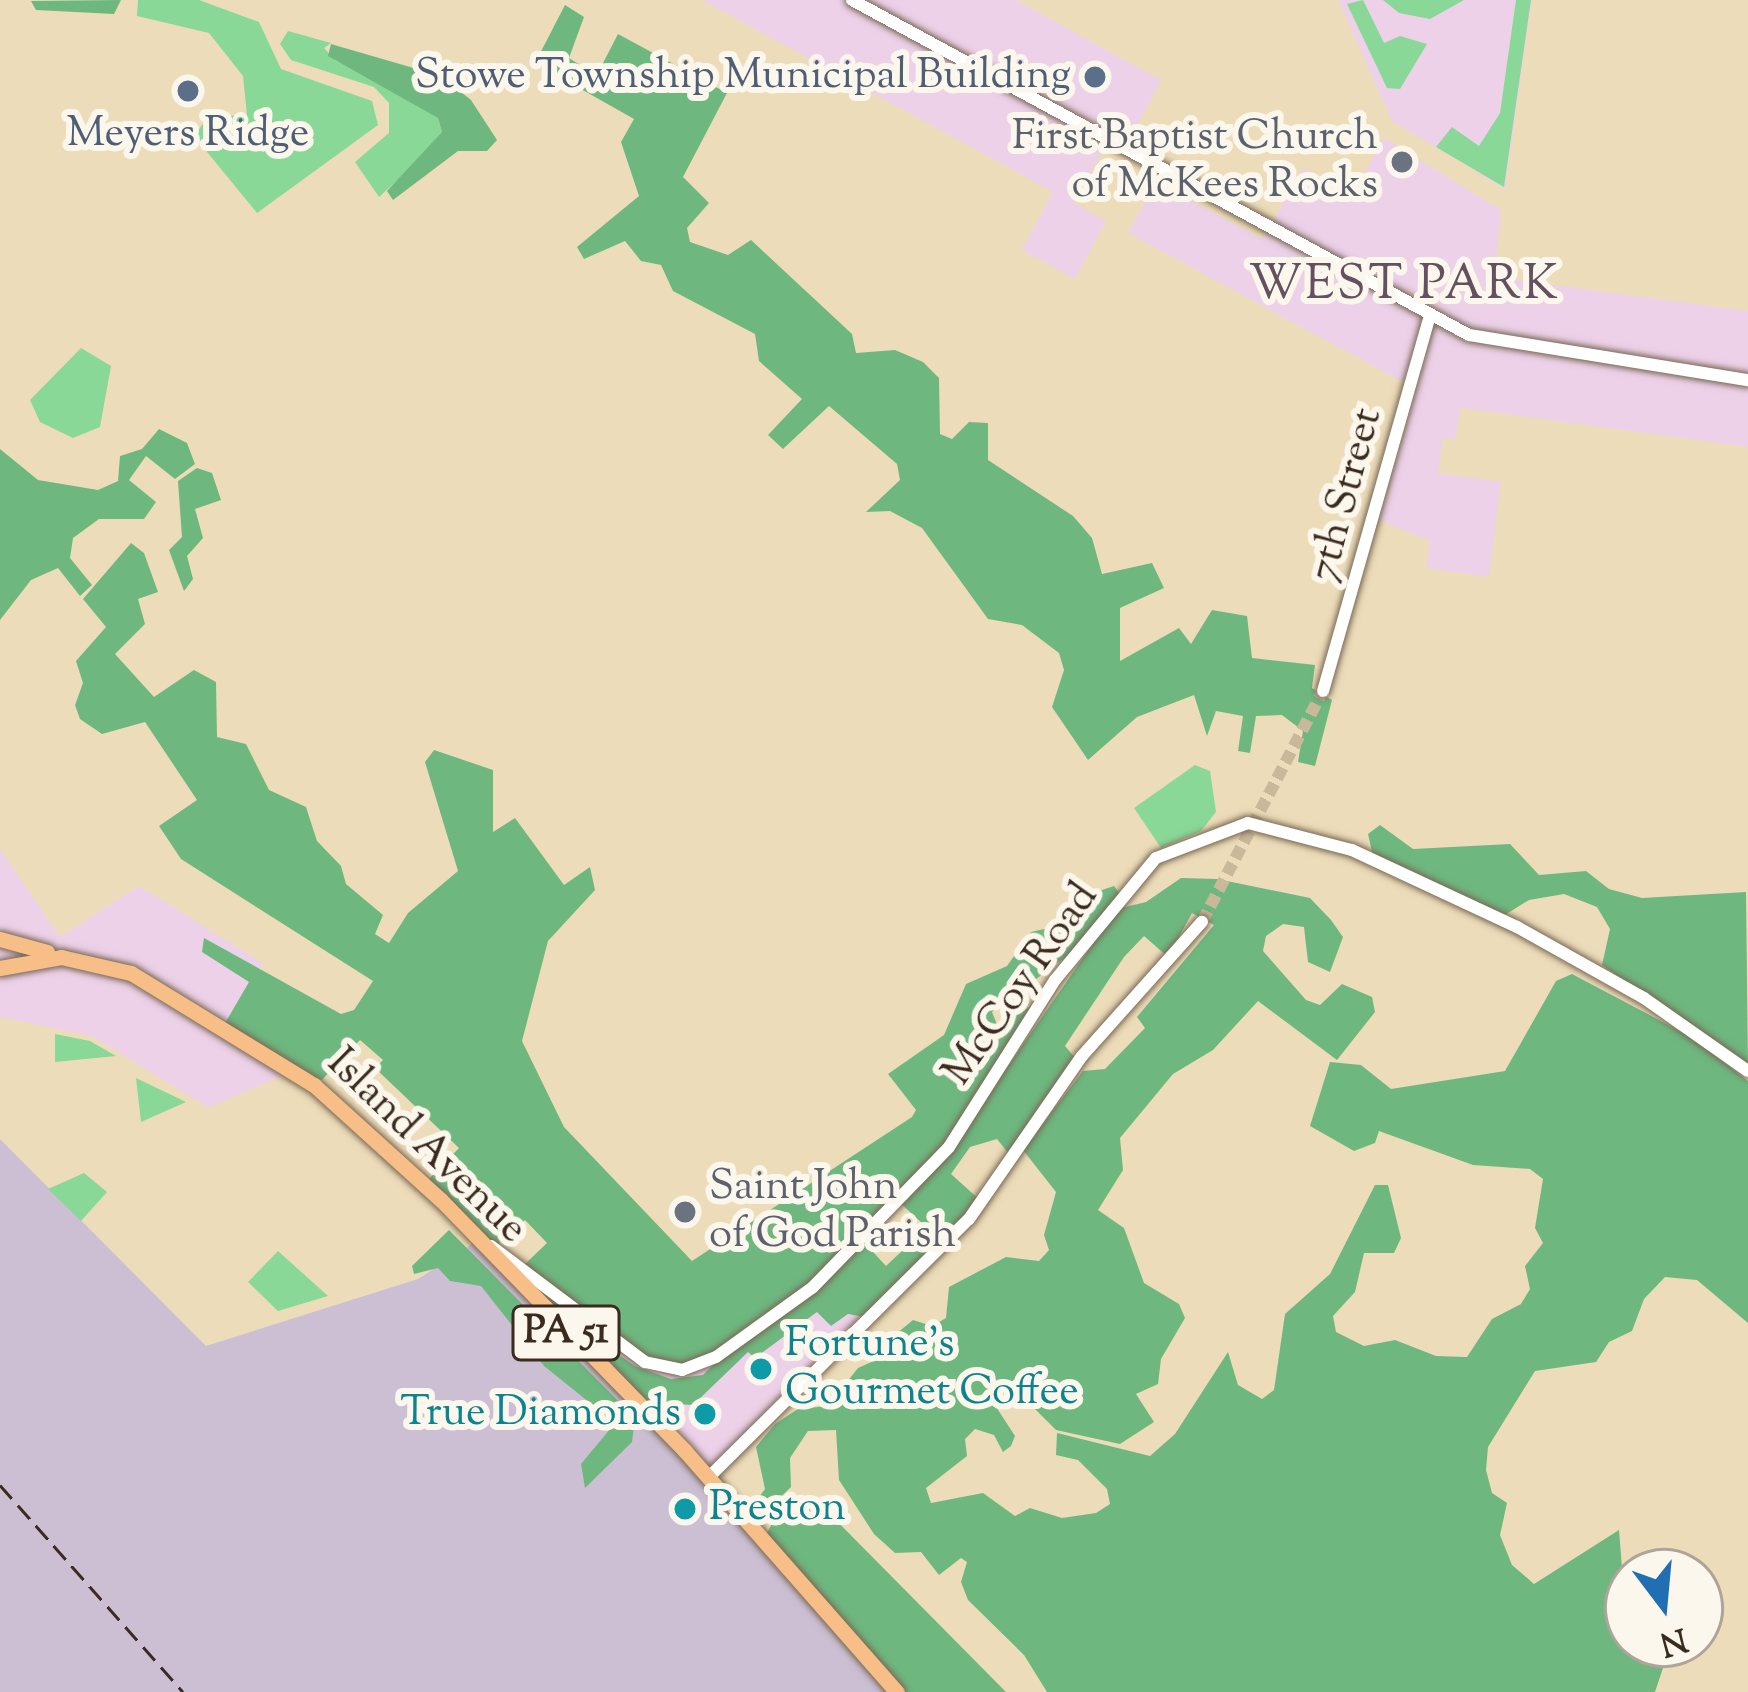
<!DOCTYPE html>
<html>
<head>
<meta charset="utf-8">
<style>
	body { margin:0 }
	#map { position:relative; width:1748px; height:1692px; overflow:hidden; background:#eddcb9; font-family:"Sorts Mill Goudy",serif }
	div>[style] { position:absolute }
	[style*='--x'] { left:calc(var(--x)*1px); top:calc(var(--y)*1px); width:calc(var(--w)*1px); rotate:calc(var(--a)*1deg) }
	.built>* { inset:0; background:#edd1e9 }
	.industrial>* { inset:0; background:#ccbfd4 }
	.green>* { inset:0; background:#89d898 }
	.forest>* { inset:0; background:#6eb880 }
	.tertiary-tunnel>* { height:12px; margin-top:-6px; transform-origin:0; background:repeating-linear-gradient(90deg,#c9b89a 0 12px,transparent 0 18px) }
	.roads { filter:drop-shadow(0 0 3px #796854) drop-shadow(0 0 3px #796854) }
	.tertiary>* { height:12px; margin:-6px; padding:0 6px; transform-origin:6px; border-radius:6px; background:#fff }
	.primary>* { height:15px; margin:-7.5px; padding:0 7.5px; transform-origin:7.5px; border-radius:7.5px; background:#f7be87 }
	.rail>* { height:3px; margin-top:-1.5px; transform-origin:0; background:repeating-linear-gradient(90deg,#3b2a1e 0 18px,transparent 0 27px) }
	.dots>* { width:33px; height:33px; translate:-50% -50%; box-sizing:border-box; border:6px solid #fbf7ec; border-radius:50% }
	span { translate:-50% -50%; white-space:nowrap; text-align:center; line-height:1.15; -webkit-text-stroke:12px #fbf7ec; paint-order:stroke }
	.shield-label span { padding:3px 9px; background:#fbf7ec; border:3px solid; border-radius:9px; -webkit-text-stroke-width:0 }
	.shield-label { font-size:39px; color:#3b2a1e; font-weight:700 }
	.service-label { font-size:42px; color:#4e5e75 }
	.right { translate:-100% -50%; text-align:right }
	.worship-label { font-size:42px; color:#5b616d }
	.left { translate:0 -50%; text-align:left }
	.street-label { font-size:42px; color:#3b2a1e }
	.culture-label { font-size:42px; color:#0d838f }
	.quarter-label { font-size:48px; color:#645060; letter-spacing:3px }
	.north { position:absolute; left:1604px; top:1548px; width:120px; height:120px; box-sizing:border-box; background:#fbf7ec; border:3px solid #aea59a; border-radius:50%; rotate:164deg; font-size:33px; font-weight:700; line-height:48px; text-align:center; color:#3b2a1e }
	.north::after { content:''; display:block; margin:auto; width:42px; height:54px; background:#1f6fb2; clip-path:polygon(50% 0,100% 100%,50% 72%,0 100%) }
</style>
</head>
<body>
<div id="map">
	<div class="built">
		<i style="clip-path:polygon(702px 0,1016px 0,1161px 80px,1125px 149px,1108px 140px,1074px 203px,1106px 221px,1075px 279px,1022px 250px,1053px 192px)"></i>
		<i style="clip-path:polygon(1338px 0,1532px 0,1505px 189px,1392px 121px)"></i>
		<i style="clip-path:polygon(1384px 138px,1501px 210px,1495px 277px,1748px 311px,1748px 447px,1461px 408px,1455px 439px,1443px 438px,1438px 473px,1501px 482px,1489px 577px,1426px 568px,1430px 541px,1374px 518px,1410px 386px,1128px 233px,1156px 182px,1262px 239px,1304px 168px,1352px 196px)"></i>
		<i style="clip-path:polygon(0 849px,60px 937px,139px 886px,263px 963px,223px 1027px,294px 1070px,209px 1108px,92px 1036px,0 1017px)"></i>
		<i style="clip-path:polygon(515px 1260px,555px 1299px,813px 1287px,882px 1305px,709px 1477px,504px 1271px)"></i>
	</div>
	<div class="industrial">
		<i style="clip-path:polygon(0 1139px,206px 1346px,418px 1279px,480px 1239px,897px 1692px,0 1692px)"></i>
	</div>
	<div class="green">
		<i style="clip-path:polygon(138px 0,199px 0,259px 22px,281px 69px,372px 101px,378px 125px,257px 213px,194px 136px,208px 117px,247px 115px,243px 76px,209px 33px,137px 16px)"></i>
		<i style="clip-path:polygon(1363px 0,1384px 43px,1400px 36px,1427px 44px,1400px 89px,1387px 88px,1347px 4px)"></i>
		<i style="clip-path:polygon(1383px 0,1464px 0,1430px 19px,1399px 13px)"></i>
		<i style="clip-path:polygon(1516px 0,1531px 0,1504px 187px,1436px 147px,1452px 127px,1479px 146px,1500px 113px)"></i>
		<i style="clip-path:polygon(288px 31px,331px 43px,324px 48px,336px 61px,390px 84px,438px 118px,442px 132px,424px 156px,379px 197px,355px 162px,389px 133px,389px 103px,374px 87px,291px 60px,280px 44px)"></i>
		<i style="clip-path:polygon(81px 348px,111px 366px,100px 427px,73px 438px,40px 422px,30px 400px)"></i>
		<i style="clip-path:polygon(1195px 765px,1210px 771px,1216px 812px,1201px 831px,1161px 848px,1134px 808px)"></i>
		<i style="clip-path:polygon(55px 1034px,90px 1041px,116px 1056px,55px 1062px)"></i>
		<i style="clip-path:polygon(136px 1078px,186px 1102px,141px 1122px)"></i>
		<i style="clip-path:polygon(84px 1173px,107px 1192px,81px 1221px,48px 1189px)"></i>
		<i style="clip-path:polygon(278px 1251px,328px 1296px,278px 1311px,248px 1282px)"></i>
	</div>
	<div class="forest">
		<i style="clip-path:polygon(121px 0,114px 14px,36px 10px,31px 1px)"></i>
		<i style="clip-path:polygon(565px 5px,584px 17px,569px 58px,588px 70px,601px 67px,618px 34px,727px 93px,683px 177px,709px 203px,687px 228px,690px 242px,728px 255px,751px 240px,852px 334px,856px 353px,895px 350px,923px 362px,939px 378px,940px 434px,952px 439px,969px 422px,988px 423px,988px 460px,1073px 516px,1092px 538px,1102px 574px,1152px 563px,1164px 588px,1120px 608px,1120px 661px,1179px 628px,1191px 644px,1212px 610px,1247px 616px,1252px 658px,1315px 665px,1312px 688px,1332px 700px,1315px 766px,1298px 762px,1303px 731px,1282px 715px,1256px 716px,1250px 753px,1238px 751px,1243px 716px,1216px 711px,1207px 736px,1194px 695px,1137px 717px,1088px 760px,1052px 707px,1064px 670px,1059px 653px,1022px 625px,988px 619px,922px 528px,890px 511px,866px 512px,900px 480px,897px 464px,829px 406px,783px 449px,768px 435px,802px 399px,759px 361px,755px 334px,673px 291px,661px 265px,641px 261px,625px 241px,584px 259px,577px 247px,639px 196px,621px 142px,634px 119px,535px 63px)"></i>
		<i style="clip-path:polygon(331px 44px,441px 76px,471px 100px,497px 140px,487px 151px,458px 151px,393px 200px,387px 191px,442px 132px,438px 118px,328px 56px)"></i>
		<i style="clip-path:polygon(159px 429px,187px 443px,195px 464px,175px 479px,146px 456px,129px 480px,156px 502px,144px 519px,99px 519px,73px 538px,70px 558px,92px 585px,80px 596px,58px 568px,31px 580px,0 620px,0 449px,38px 480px,98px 490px,118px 481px,120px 456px,142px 449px)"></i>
		<i style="clip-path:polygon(197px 468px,212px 473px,221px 500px,195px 509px,203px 538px,187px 556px,193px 579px,184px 591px,169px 550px,182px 537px,178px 481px)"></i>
		<i style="clip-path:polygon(evenodd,131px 543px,144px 553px,158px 592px,138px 599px,145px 624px,115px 654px,154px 697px,194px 670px,216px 682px,217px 737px,246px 744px,269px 790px,306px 807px,317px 841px,341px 866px,346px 884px,383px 915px,375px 934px,389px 943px,408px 913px,458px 871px,425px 762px,434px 750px,493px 770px,493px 832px,515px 818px,564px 885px,590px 867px,595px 890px,548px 941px,522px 1041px,564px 1127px,692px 1261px,912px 1117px,916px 1110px,888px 1074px,944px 1035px,966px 984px,1007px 966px,1031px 932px,1053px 927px,1087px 895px,1114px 886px,1120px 894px,1083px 944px,992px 1012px,998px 1027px,1039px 1001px,954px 1144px,1117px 909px,1146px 902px,1181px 878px,1217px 879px,1310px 898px,1331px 920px,1343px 937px,1330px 972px,1308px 962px,1304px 927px,1283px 924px,1266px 936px,1263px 951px,1306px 1000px,1320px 1005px,1342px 984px,1372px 997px,1375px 1012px,1337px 1060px,1258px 1001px,1213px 1050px,1173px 1074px,1120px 1138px,1123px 1170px,1098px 1210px,1124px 1228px,1144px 1283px,1179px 1304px,1185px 1318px,1161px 1359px,1158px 1384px,1136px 1394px,1154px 1422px,1120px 1444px,1056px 1430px,1032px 1406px,996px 1390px,989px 1396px,1015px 1436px,1011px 1446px,1003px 1452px,994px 1435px,975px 1429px,965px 1439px,967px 1456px,926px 1488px,931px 1503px,983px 1493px,1015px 1516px,1030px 1508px,1062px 1518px,1096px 1513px,1110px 1504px,1107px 1489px,1078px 1460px,1056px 1455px,1057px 1433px,1150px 1456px,1175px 1434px,1228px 1352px,1238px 1385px,1262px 1399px,1274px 1390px,1285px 1314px,1330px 1274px,1375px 1185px,1388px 1185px,1401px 1238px,1394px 1253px,1364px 1253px,1355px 1292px,1333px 1316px,1336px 1332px,1364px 1346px,1395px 1340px,1436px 1356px,1467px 1357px,1492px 1319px,1521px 1304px,1530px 1289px,1525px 1266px,1543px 1243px,1535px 1228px,1543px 1179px,1530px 1169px,1473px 1165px,1379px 1131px,1375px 1143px,1354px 1151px,1310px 1126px,1330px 1062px,1361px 1065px,1391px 1089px,1505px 1071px,1556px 981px,1572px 974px,1693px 1038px,1748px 1081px,1748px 1323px,1697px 1280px,1665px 1277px,1644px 1299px,1632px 1331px,1609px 1342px,1596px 1362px,1535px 1371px,1488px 1447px,1486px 1470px,1492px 1493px,1507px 1503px,1500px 1535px,1512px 1565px,1534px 1584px,1619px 1530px,1628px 1644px,1671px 1644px,1655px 1692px,1047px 1692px,1024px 1655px,968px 1600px,961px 1582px,967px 1562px,961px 1558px,939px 1575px,921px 1552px,895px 1553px,874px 1534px,839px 1480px,836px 1430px,808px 1431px,790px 1458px,791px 1487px,761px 1516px,754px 1504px,765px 1489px,756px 1447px,775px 1424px,798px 1409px,828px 1406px,858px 1368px,900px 1349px,896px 1334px,913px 1320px,932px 1326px,946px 1318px,949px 1287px,1006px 1257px,1039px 1261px,1049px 1250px,1044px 1235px,1056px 1192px,1023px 1150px,1083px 1071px,1105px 1069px,1145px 1028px,1137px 1017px,1214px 925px,1192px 913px,1168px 957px,1144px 936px,1124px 957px,1065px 1046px,1077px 1060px,1012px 1158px,997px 1139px,970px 1147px,951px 1174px,981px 1201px,865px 1317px,848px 1314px,831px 1326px,817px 1312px,755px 1358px,748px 1352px,693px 1405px,645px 1402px,577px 1326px,635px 1366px,671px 1379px,703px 1375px,724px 1354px,686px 1366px,655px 1365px,524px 1265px,547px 1243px,525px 1220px,497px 1245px,482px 1236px,426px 1182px,459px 1148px,375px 1068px,383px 1060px,360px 1040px,317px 1085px,224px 1025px,249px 982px,202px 952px,204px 938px,341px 1014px,354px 1010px,373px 981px,181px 859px,159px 826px,197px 800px,145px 722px,102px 734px,80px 719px,75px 705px,83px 683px,76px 661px,106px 627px,83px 599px,131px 543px,899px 1202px,922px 1223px,921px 1233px,886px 1266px,863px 1241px,899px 1202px)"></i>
		<i style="clip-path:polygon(1380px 825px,1413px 849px,1510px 844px,1539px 875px,1586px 871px,1609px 889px,1642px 898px,1746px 892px,1748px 1068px,1602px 965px,1610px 929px,1597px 907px,1564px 894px,1529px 900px,1500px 918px,1374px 860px,1368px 834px)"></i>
		<i style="clip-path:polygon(449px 1230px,635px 1418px,632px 1442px,585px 1488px,581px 1464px,615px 1423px,544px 1366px,481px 1286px,450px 1281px,438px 1268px,414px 1274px,412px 1266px)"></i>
		<i style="clip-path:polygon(799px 1497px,813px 1497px,1006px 1692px,900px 1692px,764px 1539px,779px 1510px)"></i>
	</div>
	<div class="tertiary-tunnel">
		<i style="--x:1202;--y:922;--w:261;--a:-62.4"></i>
	</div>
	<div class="roads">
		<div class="tertiary">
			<i style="--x:852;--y:0;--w:702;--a:28.5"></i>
			<i style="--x:1469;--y:335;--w:283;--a:9.2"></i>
			<i style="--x:1323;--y:691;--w:391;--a:-74.1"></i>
			<i style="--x:491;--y:1246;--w:193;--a:37"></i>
			<i style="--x:645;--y:1362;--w:38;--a:12"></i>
			<i style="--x:682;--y:1370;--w:36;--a:-21"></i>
			<i style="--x:716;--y:1357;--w:120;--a:-35.8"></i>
			<i style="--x:813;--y:1287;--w:195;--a:-45.8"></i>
			<i style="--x:949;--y:1147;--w:198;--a:-57.6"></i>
			<i style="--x:1055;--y:980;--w:158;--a:-50.4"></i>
			<i style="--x:1156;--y:858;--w:98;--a:-20.8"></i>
			<i style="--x:1248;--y:823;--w:107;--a:14.6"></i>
			<i style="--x:1352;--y:850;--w:182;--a:25"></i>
			<i style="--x:1517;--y:927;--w:145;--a:29.2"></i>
			<i style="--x:1644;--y:998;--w:127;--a:35.1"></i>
			<i style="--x:709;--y:1477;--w:366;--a:-44.8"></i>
			<i style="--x:969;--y:1219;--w:198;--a:-55.3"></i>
			<i style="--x:1082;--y:1056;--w:180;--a:-48.2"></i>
		</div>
		<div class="primary">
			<i style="--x:0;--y:939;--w:49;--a:15.5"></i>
			<i style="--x:0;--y:968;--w:62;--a:-10.2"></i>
			<i style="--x:61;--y:957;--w:72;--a:12.9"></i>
			<i style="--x:131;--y:973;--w:215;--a:31.5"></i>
			<i style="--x:314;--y:1085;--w:171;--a:42.2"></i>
			<i style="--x:441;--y:1200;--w:350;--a:45.8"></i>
			<i style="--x:685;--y:1451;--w:321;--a:48.7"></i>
		</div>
	</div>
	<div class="rail">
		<i style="--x:0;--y:1485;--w:276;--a:48.5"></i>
	</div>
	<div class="dots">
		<i style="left:1095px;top:77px;background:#5c6f8a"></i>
		<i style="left:188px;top:91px;background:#5c6f8a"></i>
		<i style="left:1402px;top:162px;background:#6b7280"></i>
		<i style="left:685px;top:1212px;background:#6b7280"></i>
		<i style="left:761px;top:1369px;background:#0f9aa8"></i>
		<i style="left:705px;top:1414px;background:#0f9aa8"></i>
		<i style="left:685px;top:1509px;background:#0f9aa8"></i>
	</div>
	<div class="shield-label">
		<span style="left:566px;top:1333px">PA 51</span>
	</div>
	<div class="service-label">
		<span class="right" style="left:1071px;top:77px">Stowe Township Municipal Building</span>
		<span style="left:188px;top:135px">Meyers Ridge</span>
	</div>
	<div class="worship-label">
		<span class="right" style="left:1378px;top:162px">First Baptist Church<br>of McKees Rocks</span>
		<span class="left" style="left:709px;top:1212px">Saint John<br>of God Parish</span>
	</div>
	<div class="street-label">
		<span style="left:1347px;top:495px;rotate:-75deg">7th Street</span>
		<span style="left:1022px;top:985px;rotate:-55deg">McCoy Road</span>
		<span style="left:426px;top:1147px;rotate:44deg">Island Avenue</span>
	</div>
	<div class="culture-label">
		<span class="left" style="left:785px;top:1369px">Fortune's<br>Gourmet Coffee</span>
		<span class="right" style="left:681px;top:1414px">True Diamonds</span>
		<span class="left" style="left:709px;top:1509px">Preston</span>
	</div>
	<div class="quarter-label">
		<span style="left:1405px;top:287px">WEST PARK</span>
	</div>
	<div class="north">N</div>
</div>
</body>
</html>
